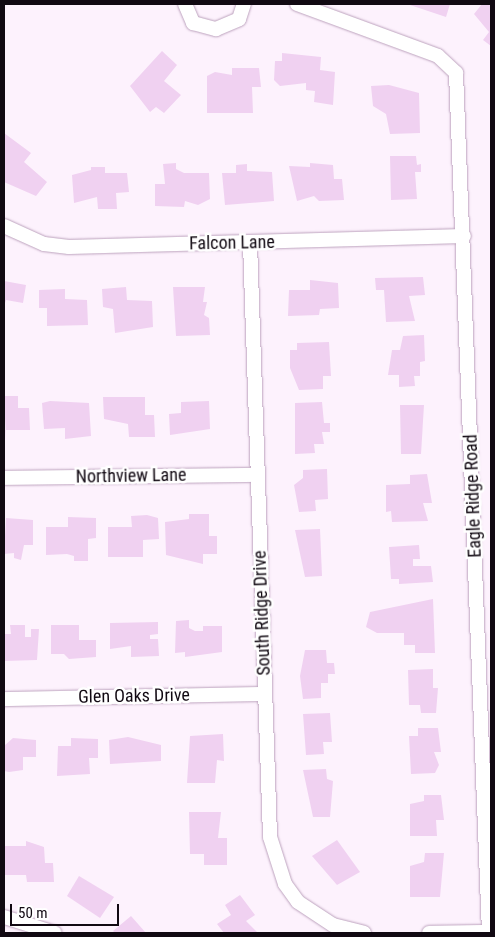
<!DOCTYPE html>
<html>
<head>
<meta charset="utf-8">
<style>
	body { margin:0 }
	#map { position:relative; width:495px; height:937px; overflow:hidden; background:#fdf2fd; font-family:"Roboto Condensed",sans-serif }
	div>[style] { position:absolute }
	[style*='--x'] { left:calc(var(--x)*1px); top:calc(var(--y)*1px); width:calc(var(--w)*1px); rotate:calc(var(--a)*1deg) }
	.building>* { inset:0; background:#f0d1f1 }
	.roads { filter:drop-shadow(0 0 1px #bda3be) drop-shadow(0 0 1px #bda3be) }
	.minor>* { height:14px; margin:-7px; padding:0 7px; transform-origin:7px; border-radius:7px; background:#fff }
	span { translate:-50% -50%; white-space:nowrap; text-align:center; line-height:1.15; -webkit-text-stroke:5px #fff; paint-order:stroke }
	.street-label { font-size:18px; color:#110912 }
	.frame { position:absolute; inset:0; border:5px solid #110912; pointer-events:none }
	.scale { position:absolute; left:10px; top:904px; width:109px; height:22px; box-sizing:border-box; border:2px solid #110912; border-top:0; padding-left:6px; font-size:15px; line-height:18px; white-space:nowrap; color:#110912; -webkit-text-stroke:4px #fff; paint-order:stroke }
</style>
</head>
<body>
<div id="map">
	<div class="building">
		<i style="clip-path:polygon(407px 4px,450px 4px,446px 17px)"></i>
		<i style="clip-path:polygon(482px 4px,491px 4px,491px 46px,483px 40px,489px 32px,474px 14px)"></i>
		<i style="clip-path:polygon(162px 51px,177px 65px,164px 81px,181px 95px,164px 113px,156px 107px,150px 112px,130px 86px)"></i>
		<i style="clip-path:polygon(282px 53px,321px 57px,320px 70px,335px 72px,333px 105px,314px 102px,315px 91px,306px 90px,306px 83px,280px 86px,274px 80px,275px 61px,282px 61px)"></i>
		<i style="clip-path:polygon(232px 68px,259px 68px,261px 87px,252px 87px,253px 113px,207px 113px,207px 76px,215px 72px,232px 75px)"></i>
		<i style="clip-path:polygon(389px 85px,419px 93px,420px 133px,390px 134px,386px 114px,373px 106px,371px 86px)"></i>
		<i style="clip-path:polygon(4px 133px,31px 153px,24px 162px,47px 182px,36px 196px,4px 182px)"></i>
		<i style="clip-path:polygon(390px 156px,416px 156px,417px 165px,421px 164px,421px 172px,415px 172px,417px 199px,391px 200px)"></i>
		<i style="clip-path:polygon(176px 163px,176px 169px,184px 173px,209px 173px,210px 199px,198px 205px,185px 201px,184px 207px,155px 206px,155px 184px,165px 184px,163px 164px)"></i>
		<i style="clip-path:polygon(310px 163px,333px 165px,334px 179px,342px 179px,344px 200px,319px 201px,314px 196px,297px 201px,289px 166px,310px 167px)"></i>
		<i style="clip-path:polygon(247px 164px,247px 171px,272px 172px,274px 201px,225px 205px,222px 173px,236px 173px,236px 165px)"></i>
		<i style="clip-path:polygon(91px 167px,105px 167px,105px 173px,127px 173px,129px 192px,116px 193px,117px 209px,98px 209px,97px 197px,74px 203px,72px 175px,91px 170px)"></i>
		<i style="clip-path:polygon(423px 277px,425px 295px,409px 296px,415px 321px,386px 322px,384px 290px,376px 290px,375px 278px)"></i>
		<i style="clip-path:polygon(310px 280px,338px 283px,339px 308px,320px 309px,319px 315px,288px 316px,289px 290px,310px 290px)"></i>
		<i style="clip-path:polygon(4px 281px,26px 285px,23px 303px,6px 300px,4px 306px)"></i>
		<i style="clip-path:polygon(126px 287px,127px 300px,152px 301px,153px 327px,115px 333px,113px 309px,103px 307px,102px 289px)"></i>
		<i style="clip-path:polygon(173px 287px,205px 287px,203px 302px,207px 302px,204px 315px,209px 318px,210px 335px,176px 336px)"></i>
		<i style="clip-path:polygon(65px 289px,65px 299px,87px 300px,88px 325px,47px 326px,47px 308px,39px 308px,39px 290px)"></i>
		<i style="clip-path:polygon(424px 335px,425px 361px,420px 362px,420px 376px,414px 376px,415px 386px,399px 387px,399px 375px,388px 375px,392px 350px,400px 350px,403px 336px)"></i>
		<i style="clip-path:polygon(329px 342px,331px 376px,323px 376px,323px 389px,299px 390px,290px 368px,290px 350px,297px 350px,297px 343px)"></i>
		<i style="clip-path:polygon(4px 396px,18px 396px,18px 408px,29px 408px,30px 430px,6px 430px,6px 440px)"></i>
		<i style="clip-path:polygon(103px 397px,145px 397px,145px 415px,154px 415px,155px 437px,129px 437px,128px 424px,104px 419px)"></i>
		<i style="clip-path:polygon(50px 401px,89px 403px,91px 436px,65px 439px,65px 428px,44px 429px,42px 403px)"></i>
		<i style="clip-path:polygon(209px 401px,210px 429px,170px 435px,169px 414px,181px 413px,181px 402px)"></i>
		<i style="clip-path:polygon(322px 402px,324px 423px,330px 423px,330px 432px,322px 432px,324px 444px,314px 444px,315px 453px,295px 454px,295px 403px)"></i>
		<i style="clip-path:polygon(400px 405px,424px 405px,421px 454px,401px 454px)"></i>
		<i style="clip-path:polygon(327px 469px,328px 499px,315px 500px,316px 511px,299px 512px,294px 485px,303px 478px,303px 470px)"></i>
		<i style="clip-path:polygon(427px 474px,432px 503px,423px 503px,428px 521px,392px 522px,391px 511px,386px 512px,386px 485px,410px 484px,410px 475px)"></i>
		<i style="clip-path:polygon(189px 514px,209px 514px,209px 536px,217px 536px,217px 554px,203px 554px,203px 564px,166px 555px,165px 522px,189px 519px)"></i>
		<i style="clip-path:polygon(147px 515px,158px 518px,159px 539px,143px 540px,143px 557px,108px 557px,108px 527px,132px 527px,131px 516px)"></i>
		<i style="clip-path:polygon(68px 517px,96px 518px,96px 538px,88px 539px,88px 561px,74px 561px,74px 556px,67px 554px,46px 555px,46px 527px,68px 527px)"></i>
		<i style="clip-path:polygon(6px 518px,33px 520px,33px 545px,24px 545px,21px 560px,14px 558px,14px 553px,4px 554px)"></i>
		<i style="clip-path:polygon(320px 529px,322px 576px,305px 577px,295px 530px)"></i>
		<i style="clip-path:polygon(419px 545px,420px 559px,413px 559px,413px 566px,431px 566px,433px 582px,399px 584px,399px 579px,391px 579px,389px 547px)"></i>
		<i style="clip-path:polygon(433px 599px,435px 653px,415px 653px,415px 645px,404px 645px,404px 633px,377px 633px,366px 627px,370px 612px)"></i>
		<i style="clip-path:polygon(189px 620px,189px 628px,195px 631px,203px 631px,203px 626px,222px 626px,222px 652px,185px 657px,185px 652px,175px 653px,176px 621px)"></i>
		<i style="clip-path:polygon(158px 622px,158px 634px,150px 635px,150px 639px,158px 639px,159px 656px,131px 657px,131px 646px,110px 649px,110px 623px)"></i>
		<i style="clip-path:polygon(10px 625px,25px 625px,25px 637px,31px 637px,31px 629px,39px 629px,37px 660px,4px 661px,4px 634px,11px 634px)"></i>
		<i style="clip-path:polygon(51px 625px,79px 625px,79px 640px,96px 640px,96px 657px,69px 659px,64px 654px,51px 654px)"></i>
		<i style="clip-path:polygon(305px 650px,326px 650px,327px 663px,334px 663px,335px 674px,328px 674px,328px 683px,321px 683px,321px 698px,303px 699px,300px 676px)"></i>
		<i style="clip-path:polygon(433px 669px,433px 688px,438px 688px,436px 713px,421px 713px,420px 705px,409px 705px,408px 670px)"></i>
		<i style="clip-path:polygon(330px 713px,332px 742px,323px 742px,324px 754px,306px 755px,303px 714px)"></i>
		<i style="clip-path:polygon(418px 728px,438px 728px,441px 752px,434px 752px,439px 765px,435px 773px,411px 774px,409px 736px,418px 736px)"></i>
		<i style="clip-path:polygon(223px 734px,224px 761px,217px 760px,215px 783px,187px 783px,190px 736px)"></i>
		<i style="clip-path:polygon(128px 737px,161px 745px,161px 761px,110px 764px,109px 740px)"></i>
		<i style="clip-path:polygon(13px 738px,36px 740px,36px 757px,23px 757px,23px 770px,9px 772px,4px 771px,4px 746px)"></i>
		<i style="clip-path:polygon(71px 738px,98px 739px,98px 758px,89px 758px,90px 774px,57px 776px,58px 746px,71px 746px)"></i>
		<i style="clip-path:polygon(326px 769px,327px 779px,333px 781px,330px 817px,313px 817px,303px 770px)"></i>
		<i style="clip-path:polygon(424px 795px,441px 795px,444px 820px,436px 820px,437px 836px,410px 836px,410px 804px,424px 801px)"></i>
		<i style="clip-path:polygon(189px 812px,221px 812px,218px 838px,227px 838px,227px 865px,204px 865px,204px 854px,190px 854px)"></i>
		<i style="clip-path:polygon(337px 840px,360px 872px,337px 885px,312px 856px)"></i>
		<i style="clip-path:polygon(26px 841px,44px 847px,45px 863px,53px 863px,54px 882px,27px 882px,26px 875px,4px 875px,4px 846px,26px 846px)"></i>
		<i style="clip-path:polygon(425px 853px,444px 853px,440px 897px,410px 897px,410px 866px,424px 862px)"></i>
		<i style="clip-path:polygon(79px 876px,114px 897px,100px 918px,67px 896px)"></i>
		<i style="clip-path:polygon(240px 895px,255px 915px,246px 921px,258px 933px,224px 933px,217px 924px,231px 915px,225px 905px)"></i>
		<i style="clip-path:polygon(131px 916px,146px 933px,115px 933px,113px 931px)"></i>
	</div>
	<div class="roads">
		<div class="minor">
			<i style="--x:185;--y:4;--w:21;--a:67"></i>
			<i style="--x:193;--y:23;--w:24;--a:15"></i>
			<i style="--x:216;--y:29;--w:25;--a:-23"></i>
			<i style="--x:239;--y:19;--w:16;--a:-72"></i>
			<i style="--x:297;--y:4;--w:150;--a:20.2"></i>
			<i style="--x:438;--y:56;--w:25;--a:43"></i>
			<i style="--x:456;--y:73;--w:861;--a:87.8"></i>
			<i style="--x:4;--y:226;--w:44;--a:24.2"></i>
			<i style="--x:44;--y:244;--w:25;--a:7"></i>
			<i style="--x:69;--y:247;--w:395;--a:-1.6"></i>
			<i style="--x:250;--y:243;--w:594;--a:88.07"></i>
			<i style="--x:270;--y:837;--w:49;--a:72.3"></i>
			<i style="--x:285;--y:884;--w:22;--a:54"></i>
			<i style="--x:298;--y:902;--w:42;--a:33.3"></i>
			<i style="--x:333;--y:925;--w:32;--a:14"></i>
			<i style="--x:4;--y:478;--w:254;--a:-0.7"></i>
			<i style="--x:4;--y:699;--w:261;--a:-1.1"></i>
			<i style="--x:4;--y:917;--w:53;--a:17.4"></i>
			<i style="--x:429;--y:933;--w:60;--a:-1"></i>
		</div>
	</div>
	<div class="street-label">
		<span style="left:232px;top:243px;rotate:-1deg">Falcon Lane</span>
		<span style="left:131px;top:476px;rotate:-1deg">Northview Lane</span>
		<span style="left:473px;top:496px;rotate:-92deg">Eagle Ridge Road</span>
		<span style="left:262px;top:613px;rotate:-92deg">South Ridge Drive</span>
		<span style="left:134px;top:696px;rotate:-1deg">Glen Oaks Drive</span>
	</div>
	<div class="frame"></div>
	<div class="scale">50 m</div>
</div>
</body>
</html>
